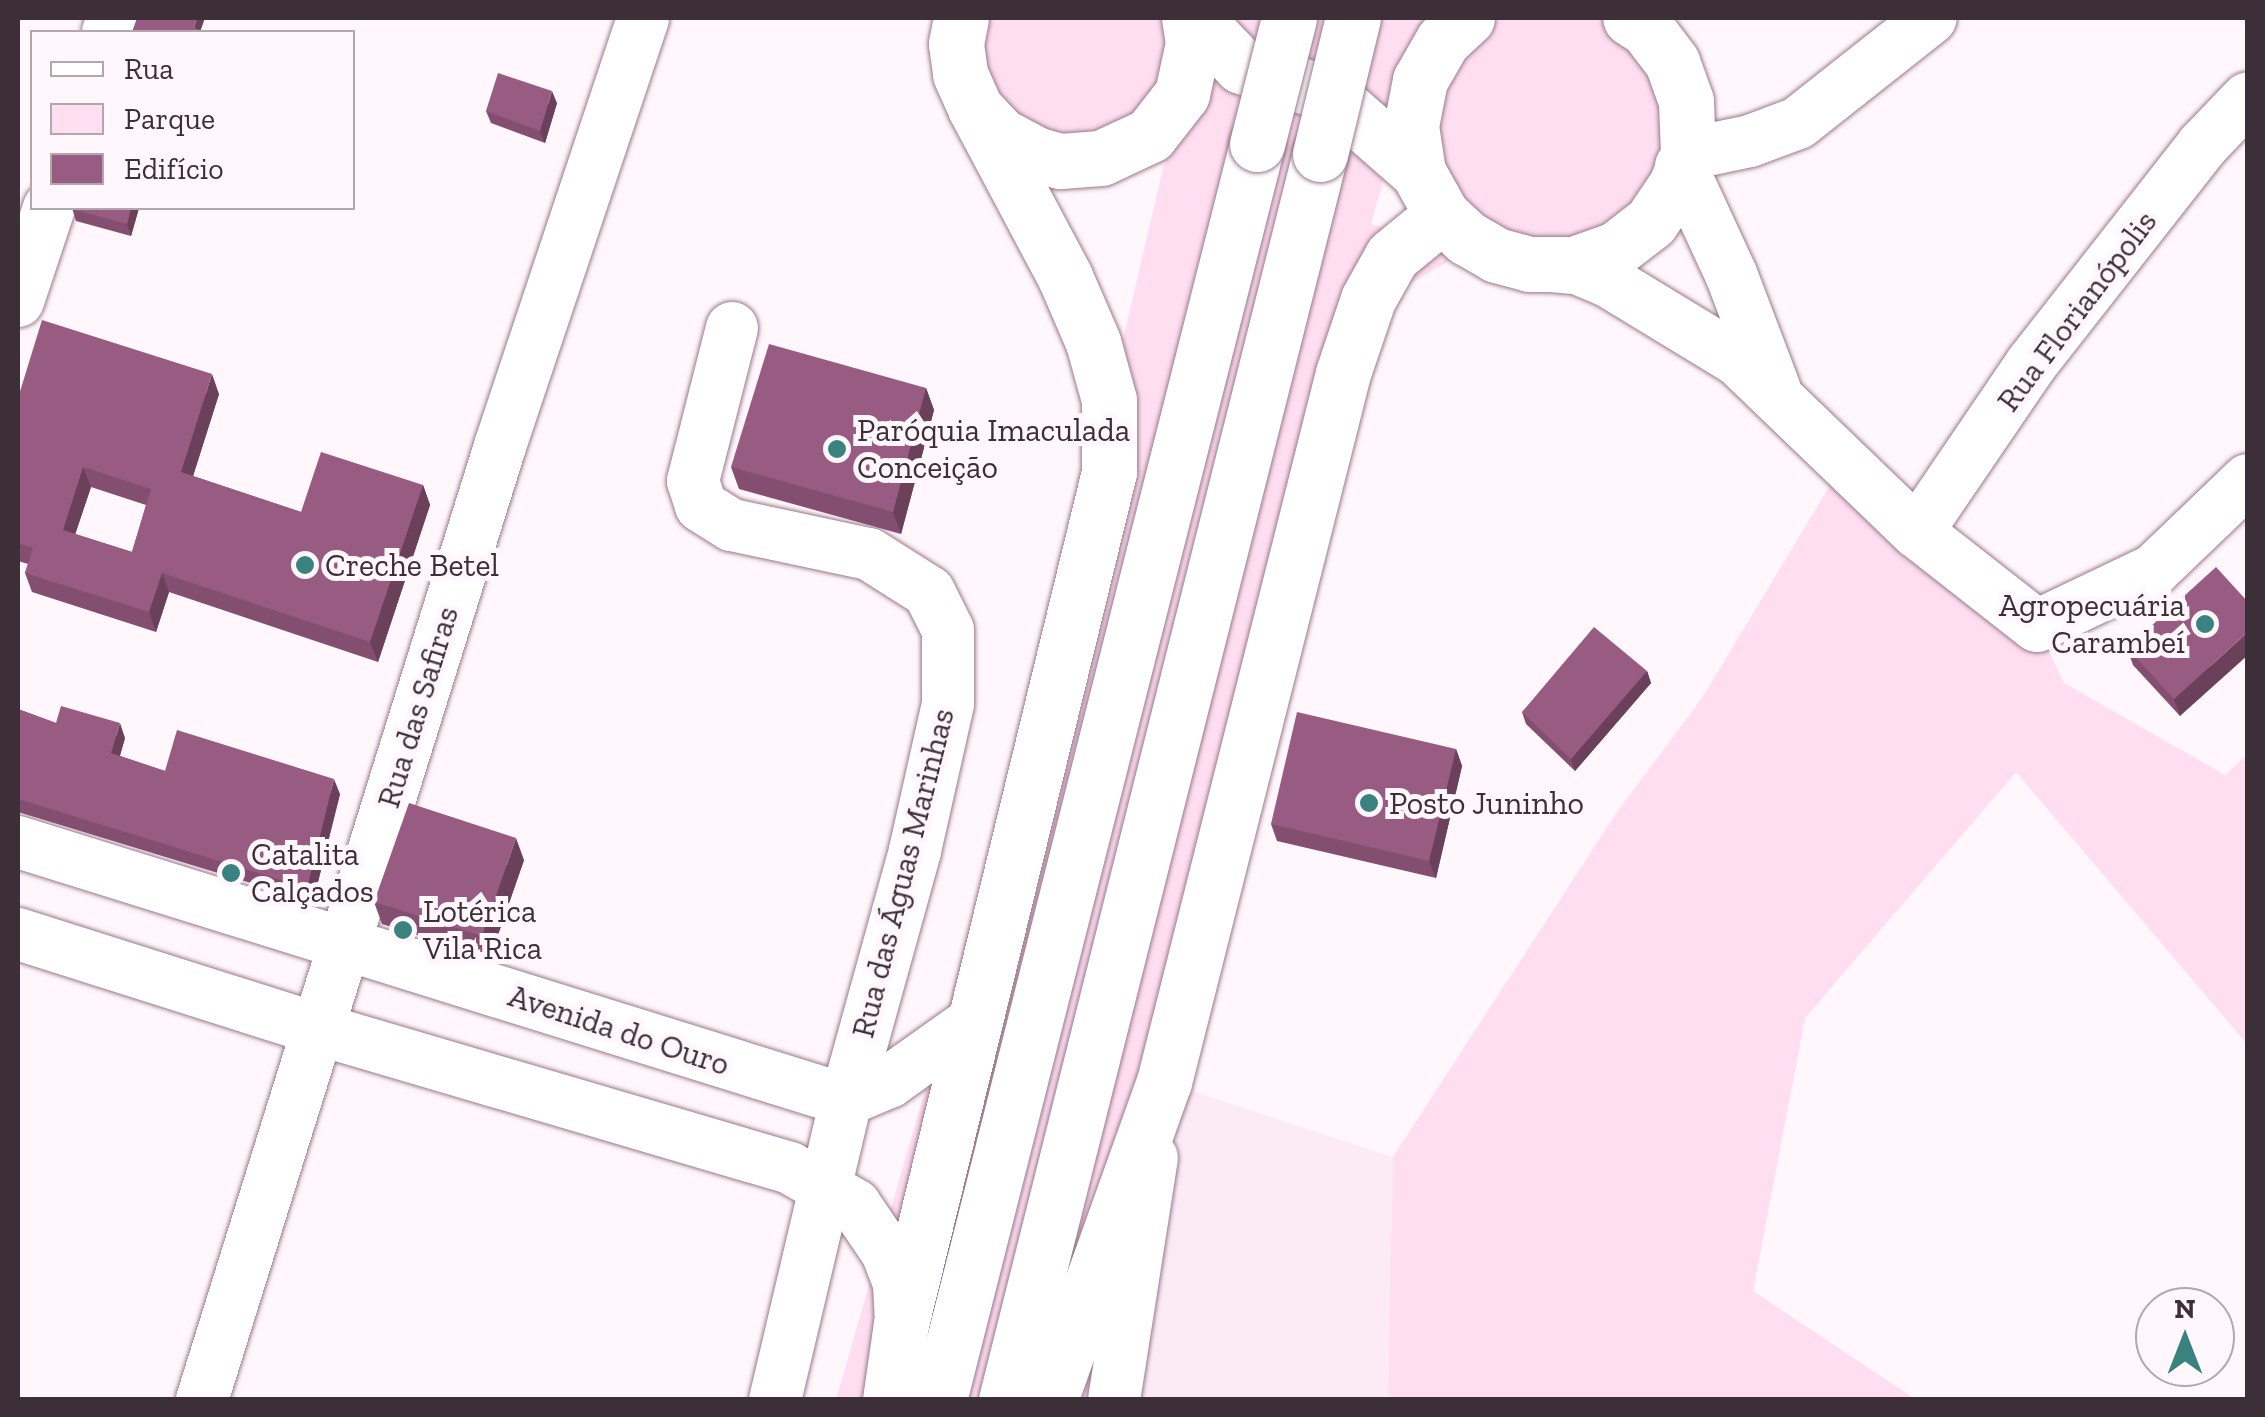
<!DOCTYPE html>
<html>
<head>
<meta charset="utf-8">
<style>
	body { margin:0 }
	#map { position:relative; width:2265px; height:1417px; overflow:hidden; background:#fff7fb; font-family:"Zilla Slab",serif }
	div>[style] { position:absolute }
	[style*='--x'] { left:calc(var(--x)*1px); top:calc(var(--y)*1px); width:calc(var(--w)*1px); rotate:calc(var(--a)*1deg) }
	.built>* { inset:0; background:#fcebf5 }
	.green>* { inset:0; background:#ffdef1 }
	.roads { filter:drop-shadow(0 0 2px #99798c) drop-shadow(0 0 2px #99798c) }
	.minor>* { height:52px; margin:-26px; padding:0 26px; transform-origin:26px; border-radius:26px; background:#fff }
	.major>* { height:55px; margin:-27.5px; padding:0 27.5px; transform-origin:27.5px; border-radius:27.5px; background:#fff }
	.highway>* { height:55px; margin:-27.5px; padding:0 27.5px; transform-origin:27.5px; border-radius:27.5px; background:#fff }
	.bridges { filter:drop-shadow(0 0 2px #99798c) drop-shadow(0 0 2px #99798c) }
	.highway-bridge>* { height:55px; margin:-27.5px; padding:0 27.5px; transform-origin:27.5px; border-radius:27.5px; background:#fff }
	.wall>* { inset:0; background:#834e70 }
	.shaded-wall>* { inset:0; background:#6a405b }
	.building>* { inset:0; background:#985b82 }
	.dots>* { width:28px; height:28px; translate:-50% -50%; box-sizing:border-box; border:5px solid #fff7fb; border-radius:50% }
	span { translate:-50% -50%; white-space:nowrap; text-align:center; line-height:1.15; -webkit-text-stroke:10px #fff7fb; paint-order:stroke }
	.street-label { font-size:32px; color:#3c2f37 }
	.poi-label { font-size:32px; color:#3c2f37 }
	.left { translate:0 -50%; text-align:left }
	.right { translate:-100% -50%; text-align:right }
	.frame { position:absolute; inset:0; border:20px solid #3c2f37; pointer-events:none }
	.legend { position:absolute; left:30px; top:30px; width:325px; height:180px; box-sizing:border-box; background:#fff7fb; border:2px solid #b1a7ad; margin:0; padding:12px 18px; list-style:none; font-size:30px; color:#3c2f37 }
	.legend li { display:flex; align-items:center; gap:20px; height:50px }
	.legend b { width:50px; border:2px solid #b1a7ad }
	.north { position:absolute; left:2135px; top:1287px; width:100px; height:100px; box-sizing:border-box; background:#fff7fb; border:2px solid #b1a7ad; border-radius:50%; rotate:0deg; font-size:28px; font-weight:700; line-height:40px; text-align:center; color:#3c2f37 }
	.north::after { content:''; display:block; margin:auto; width:35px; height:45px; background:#3a8280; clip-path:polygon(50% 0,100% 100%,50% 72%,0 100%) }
</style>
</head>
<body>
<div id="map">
	<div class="built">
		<i style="clip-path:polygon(1164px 1082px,1393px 1157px,1388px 1399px,1139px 1400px)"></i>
	</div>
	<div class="green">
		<i style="clip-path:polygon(967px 18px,1183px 18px,1176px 91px,1099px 152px,1004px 130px)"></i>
		<i style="clip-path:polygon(1198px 18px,1428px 18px,1371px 224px,1462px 253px,1410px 284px,1387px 309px,1164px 1082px,1139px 1399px,836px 1400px,937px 1048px,1109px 400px)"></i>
		<i style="clip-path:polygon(1475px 18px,1622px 18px,1644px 32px,1676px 173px,1568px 260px,1446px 212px,1433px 62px)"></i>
		<i style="clip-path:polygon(1838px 472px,2037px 626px,2064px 683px,2225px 775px,2247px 755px,2247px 1044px,2016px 772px,1805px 1018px,1753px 1291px,1915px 1399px,1388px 1400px,1393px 1157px,1617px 812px,1702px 698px)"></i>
	</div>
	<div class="roads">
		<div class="minor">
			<i style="--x:108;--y:32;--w:15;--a:-70"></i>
			<i style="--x:1688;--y:154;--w:63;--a:-11.8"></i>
			<i style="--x:1750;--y:141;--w:51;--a:-20.6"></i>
			<i style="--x:1798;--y:123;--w:169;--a:-38.3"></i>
			<i style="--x:1681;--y:166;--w:119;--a:65.2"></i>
			<i style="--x:1731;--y:274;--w:124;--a:69.2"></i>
			<i style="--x:1540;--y:265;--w:37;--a:5"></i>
			<i style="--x:1577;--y:268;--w:34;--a:23"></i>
			<i style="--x:1608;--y:281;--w:152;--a:31.3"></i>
			<i style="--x:1738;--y:360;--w:248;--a:43.9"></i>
			<i style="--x:1917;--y:532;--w:152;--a:38.1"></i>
			<i style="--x:2037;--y:626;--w:130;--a:-25.6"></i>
			<i style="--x:2154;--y:570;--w:130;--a:-43.8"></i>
			<i style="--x:18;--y:301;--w:98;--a:-71.6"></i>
			<i style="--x:732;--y:328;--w:158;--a:104.3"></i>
			<i style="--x:693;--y:481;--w:26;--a:72"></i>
			<i style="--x:701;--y:506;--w:36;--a:32"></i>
			<i style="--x:732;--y:525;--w:140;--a:12"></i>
			<i style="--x:869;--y:554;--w:71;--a:32.3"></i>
			<i style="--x:929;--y:592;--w:42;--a:63.4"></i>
			<i style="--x:948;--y:630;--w:74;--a:90"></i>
			<i style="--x:948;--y:704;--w:151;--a:102.7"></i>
			<i style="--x:915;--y:851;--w:258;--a:105.5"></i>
			<i style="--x:846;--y:1100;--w:308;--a:103.3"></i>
			<i style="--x:1917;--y:532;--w:204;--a:-55.8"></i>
			<i style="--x:2032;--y:363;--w:276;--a:-51.9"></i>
			<i style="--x:2202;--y:146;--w:66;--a:-46.2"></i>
			<i style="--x:18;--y:842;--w:867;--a:17.31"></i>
			<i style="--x:846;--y:1100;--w:47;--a:-22.7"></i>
			<i style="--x:889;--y:1082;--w:107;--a:-35.5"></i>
			<i style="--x:18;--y:934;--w:315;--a:17.6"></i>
			<i style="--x:318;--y:1029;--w:492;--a:16.4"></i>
			<i style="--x:790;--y:1168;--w:75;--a:29.6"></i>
			<i style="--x:855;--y:1205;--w:57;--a:55.8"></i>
			<i style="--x:887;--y:1252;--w:34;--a:69"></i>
			<i style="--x:899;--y:1284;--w:40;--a:87.1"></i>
			<i style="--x:202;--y:1400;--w:999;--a:-72.65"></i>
			<i style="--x:500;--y:446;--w:451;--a:-71.5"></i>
			<i style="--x:1114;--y:1400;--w:245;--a:-81.1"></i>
		</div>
		<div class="major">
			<i style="--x:961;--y:18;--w:26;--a:101"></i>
			<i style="--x:956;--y:44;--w:30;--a:82"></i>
			<i style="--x:960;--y:74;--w:37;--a:66"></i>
			<i style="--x:975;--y:108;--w:37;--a:47"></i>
			<i style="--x:1000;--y:135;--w:40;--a:28"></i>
			<i style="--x:1035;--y:154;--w:26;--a:16"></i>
			<i style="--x:1060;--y:161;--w:41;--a:-4.2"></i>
			<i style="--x:1101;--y:158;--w:54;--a:-25.1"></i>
			<i style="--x:1150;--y:135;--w:52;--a:-52"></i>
			<i style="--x:1182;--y:94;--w:52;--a:-77.8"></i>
			<i style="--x:1193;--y:43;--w:25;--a:-99"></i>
			<i style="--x:1195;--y:18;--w:66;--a:46.2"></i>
			<i style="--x:1241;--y:66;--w:92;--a:17.7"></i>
			<i style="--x:1329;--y:94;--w:118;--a:41.2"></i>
			<i style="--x:1467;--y:18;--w:33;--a:137"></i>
			<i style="--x:1443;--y:40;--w:46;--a:119.9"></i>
			<i style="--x:1420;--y:80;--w:47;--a:101.1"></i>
			<i style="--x:1411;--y:126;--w:47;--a:81.3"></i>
			<i style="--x:1418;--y:172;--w:49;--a:60.8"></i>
			<i style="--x:1442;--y:215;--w:34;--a:43"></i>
			<i style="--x:1467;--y:238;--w:34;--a:30"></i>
			<i style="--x:1496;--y:255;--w:34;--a:15"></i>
			<i style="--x:1529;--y:264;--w:45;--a:0"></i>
			<i style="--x:1574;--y:264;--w:45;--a:-19.7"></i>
			<i style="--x:1616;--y:249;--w:44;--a:-37.6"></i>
			<i style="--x:1651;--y:222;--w:45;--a:-56"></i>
			<i style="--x:1676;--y:185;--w:33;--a:-69"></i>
			<i style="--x:1688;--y:154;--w:53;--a:-92.2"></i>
			<i style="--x:1686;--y:101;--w:41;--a:-109.7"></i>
			<i style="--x:1672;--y:62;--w:41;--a:-127.1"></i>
			<i style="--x:1647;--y:29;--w:20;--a:-147"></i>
		</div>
		<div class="highway">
			<i style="--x:890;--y:1400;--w:77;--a:-81.8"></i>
			<i style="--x:901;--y:1324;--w:877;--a:-76.28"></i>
			<i style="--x:1109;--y:472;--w:72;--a:-90"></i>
			<i style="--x:1109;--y:400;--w:60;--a:-105.4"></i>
			<i style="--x:1093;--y:342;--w:71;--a:-113.3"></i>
			<i style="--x:1065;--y:277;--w:191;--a:-118"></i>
			<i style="--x:939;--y:1400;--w:1296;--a:-75.79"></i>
			<i style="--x:1006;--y:1400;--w:1285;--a:-75.86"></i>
			<i style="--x:1050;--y:1400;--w:338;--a:-70.3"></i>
			<i style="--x:1164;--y:1082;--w:731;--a:-75.83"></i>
			<i style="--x:1343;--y:373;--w:78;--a:-71.3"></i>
			<i style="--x:1368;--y:299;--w:49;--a:-60.8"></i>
			<i style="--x:1392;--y:256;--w:65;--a:-39.4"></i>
		</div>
	</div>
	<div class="bridges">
		<div class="highway-bridge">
			<i style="--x:1257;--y:144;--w:130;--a:-75.7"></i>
			<i style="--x:1320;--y:154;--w:140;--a:-76.4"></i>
		</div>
	</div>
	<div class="wall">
		<i style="clip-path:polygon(557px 103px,545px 143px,491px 123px,486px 111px)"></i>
		<i style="clip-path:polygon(72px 208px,139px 208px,131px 236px,76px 221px)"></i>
		<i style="clip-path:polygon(926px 388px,934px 410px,901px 534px,739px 489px,731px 467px)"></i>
		<i style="clip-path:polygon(evenodd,219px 394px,193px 476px,301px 512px,423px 485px,430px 505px,378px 662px,169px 592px,156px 632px,32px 592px,25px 573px,28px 564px,18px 561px,18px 398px,219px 394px,91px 487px,146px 505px,132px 552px,75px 534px,91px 487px)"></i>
		<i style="clip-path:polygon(2248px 602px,2180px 716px,2133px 665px,2127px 648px)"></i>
		<i style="clip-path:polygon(1647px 671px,1651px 683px,1575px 771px,1526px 724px,1522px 712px)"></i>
		<i style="clip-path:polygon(18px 709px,56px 723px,125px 738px,120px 756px,165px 771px,340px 794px,313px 902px,18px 812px)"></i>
		<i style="clip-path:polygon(1456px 749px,1462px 766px,1436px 878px,1277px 841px,1271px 824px)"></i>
		<i style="clip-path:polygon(524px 860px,490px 958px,382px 924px,374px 902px)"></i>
	</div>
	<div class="shaded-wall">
		<i style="clip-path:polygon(197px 18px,205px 18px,200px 32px,194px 28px)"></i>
		<i style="clip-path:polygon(552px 91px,557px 103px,545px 143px,540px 131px)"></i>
		<i style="clip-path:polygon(131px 208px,139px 208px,131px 236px,127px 224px)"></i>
		<i style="clip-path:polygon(212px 374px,219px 394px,188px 492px,181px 472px)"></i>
		<i style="clip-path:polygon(926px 388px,934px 410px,901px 534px,893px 512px)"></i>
		<i style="clip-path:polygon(83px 467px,91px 487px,70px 550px,63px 530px)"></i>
		<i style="clip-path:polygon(423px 485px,430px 505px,378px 662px,370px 642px)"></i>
		<i style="clip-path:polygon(162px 573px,169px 592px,156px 632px,149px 612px)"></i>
		<i style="clip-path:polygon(2248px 632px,2248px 655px,2180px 716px,2174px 699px)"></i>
		<i style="clip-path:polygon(1647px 671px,1651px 683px,1575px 771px,1571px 759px)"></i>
		<i style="clip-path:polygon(120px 723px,125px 738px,116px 768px,111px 753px)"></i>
		<i style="clip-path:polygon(1456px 749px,1462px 766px,1436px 878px,1429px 861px)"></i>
		<i style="clip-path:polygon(334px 779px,340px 794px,313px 902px,307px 888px)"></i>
		<i style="clip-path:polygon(516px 838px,524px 860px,490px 958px,482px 936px)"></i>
	</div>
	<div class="building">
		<i style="clip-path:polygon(137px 18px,197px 18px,194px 28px,207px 32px,132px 32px)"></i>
		<i style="clip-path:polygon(498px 73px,552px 91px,540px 131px,486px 111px)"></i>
		<i style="clip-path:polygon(72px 208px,131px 208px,127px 224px,72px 209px)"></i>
		<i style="clip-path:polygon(evenodd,42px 320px,212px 374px,181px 472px,301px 512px,321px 452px,423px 485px,370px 642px,162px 573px,149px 612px,25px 573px,33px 548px,18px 543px,18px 398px,42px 320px,83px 467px,151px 489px,132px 552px,63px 530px,83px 467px)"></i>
		<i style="clip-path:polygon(769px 344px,926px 388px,893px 512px,731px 467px)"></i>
		<i style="clip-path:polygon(2216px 567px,2248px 602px,2248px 632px,2174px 699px,2127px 648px)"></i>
		<i style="clip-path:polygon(1594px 627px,1647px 671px,1571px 759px,1522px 712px)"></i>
		<i style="clip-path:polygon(61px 706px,120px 723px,111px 753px,165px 771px,177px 730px,334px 779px,307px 888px,18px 799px,18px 709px,56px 723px)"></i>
		<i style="clip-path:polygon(1297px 712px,1456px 749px,1429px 861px,1271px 824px)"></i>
		<i style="clip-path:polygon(409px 803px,516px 838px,482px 936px,374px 902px)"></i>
	</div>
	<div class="dots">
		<i style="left:837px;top:449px;background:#3a8280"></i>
		<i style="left:305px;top:565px;background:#3a8280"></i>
		<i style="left:2205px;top:624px;background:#3a8280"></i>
		<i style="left:1369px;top:803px;background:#3a8280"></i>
		<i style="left:231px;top:873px;background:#3a8280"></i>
		<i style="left:403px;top:930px;background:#3a8280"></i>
	</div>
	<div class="street-label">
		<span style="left:2077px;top:311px;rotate:-53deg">Rua Florianópolis</span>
		<span style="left:418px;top:707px;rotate:-73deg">Rua das Safiras</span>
		<span style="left:903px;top:873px;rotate:-76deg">Rua das Águas Marinhas</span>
		<span style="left:619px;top:1030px;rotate:18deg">Avenida do Ouro</span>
	</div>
	<div class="poi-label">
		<span class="left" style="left:857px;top:449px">Paróquia Imaculada<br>Conceição</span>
		<span class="left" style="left:325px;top:565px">Creche Betel</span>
		<span class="right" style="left:2185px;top:624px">Agropecuária<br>Carambeí</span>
		<span class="left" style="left:1389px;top:803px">Posto Juninho</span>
		<span class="left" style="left:251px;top:873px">Catalita<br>Calçados</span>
		<span class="left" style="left:423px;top:930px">Lotérica<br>Vila Rica</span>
	</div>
	<div class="frame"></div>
	<ul class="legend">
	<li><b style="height:12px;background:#fff"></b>Rua</li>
	<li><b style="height:28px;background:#ffdef1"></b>Parque</li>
	<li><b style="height:28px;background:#985b82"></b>Edifício</li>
	</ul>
	<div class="north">N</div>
</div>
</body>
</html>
